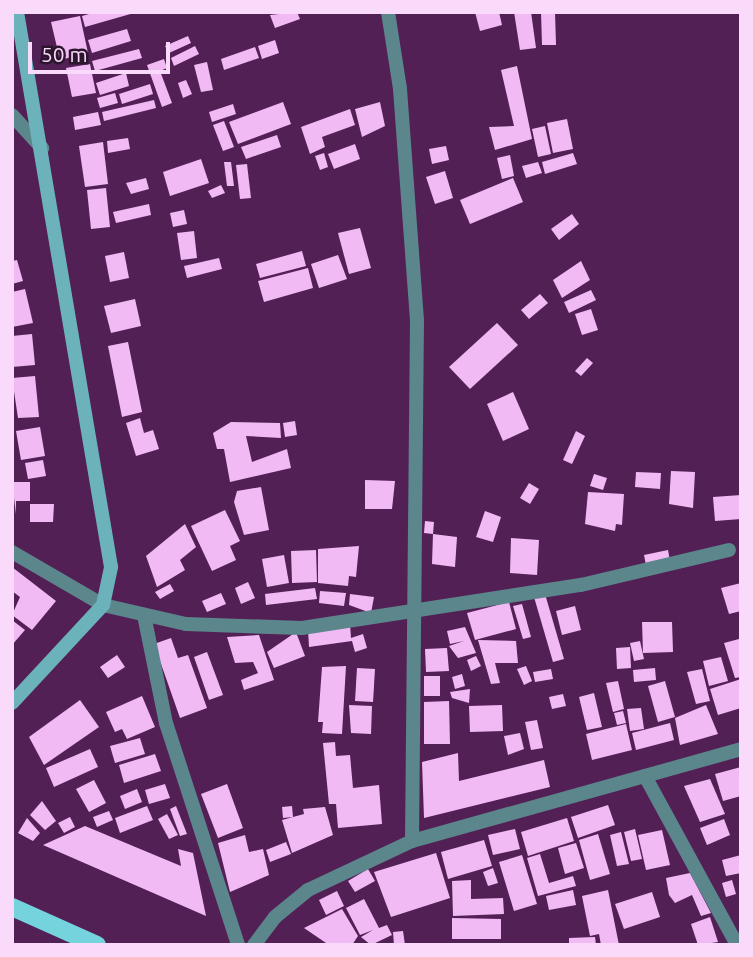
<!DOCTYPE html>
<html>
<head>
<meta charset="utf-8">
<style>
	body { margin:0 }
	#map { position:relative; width:753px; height:957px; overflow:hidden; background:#532056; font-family:Ubuntu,sans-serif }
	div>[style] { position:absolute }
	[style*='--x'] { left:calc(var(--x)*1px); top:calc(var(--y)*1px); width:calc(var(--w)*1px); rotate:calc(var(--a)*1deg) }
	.building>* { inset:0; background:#f1baf4 }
	.minor>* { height:14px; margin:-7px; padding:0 7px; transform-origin:7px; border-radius:7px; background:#5b868b }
	.tertiary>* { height:14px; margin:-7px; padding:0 7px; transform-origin:7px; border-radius:7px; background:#5b868b }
	.secondary>* { height:14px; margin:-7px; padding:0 7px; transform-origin:7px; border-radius:7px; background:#6bb2ba }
	.primary>* { height:18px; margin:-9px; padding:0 9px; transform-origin:9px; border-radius:9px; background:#75d3de }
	span { translate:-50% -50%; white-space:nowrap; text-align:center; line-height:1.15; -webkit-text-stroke:7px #2c162d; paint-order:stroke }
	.frame { position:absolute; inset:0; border:14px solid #f9dafa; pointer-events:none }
	.scale { position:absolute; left:28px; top:42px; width:142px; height:32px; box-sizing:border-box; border:4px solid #f9dafa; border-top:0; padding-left:9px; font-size:21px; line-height:24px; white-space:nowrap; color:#f9dafa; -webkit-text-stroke:5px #2c162d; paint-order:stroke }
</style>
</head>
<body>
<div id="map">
	<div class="building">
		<i style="clip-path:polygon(96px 12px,134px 12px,134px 13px,85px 27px,82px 16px)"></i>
		<i style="clip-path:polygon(297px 12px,300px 19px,275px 28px,270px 15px)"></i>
		<i style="clip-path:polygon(475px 12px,499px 12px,502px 25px,480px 31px)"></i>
		<i style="clip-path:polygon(514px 12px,531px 12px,536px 48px,520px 50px)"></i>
		<i style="clip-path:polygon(541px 12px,555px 12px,556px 45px,542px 45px)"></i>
		<i style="clip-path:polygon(80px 16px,88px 53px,60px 60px,51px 22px)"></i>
		<i style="clip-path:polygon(127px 29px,131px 41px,92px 53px,88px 40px)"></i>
		<i style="clip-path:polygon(188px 36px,191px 43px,169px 53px,165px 46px)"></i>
		<i style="clip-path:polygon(275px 40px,279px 53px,262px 59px,258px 46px)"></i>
		<i style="clip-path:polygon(195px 46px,199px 54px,174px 66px,171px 58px)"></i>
		<i style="clip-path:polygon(255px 47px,259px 58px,224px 70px,221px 59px)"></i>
		<i style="clip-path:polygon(139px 49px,142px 58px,95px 71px,92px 61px)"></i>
		<i style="clip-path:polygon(164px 59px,167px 68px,160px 71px,172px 103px,162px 107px,147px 65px)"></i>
		<i style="clip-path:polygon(207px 62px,213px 90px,201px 92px,194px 65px)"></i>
		<i style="clip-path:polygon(90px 64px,96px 93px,72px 97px,66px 68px)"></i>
		<i style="clip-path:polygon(517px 66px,532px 139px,495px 150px,489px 127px,514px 126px,501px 70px)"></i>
		<i style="clip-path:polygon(126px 73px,129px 86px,100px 95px,96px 83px)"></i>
		<i style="clip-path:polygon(186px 80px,192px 94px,183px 98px,178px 83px)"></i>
		<i style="clip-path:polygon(150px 84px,153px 94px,122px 104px,119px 94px)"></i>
		<i style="clip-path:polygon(115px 93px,118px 103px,100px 108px,97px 98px)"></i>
		<i style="clip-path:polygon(154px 100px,156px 108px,104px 121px,102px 112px)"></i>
		<i style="clip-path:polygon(283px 102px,291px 124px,238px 144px,229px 122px)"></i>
		<i style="clip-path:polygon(380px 102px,385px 126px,362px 137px,355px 109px)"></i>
		<i style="clip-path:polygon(233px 104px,236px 114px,212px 122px,209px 112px)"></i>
		<i style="clip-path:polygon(350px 109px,355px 125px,322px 137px,325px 147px,310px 154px,301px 127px)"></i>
		<i style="clip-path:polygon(98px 112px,101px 125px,75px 130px,73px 117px)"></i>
		<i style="clip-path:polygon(567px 119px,573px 149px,553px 153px,547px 123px)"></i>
		<i style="clip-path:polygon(224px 121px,234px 147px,223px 151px,213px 125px)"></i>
		<i style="clip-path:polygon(545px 126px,551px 154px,538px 157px,532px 129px)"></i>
		<i style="clip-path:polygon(277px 135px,281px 147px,246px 159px,241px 147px)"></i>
		<i style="clip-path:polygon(128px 138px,130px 149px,108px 153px,107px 141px)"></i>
		<i style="clip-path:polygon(103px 142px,108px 184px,85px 187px,79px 146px)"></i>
		<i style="clip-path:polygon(355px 144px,360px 159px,334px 169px,328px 154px)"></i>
		<i style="clip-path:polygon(446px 146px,449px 160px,432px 164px,429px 149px)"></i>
		<i style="clip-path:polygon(324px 153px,328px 167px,320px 170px,315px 156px)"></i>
		<i style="clip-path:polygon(573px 153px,577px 164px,545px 174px,542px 162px)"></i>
		<i style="clip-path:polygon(510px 155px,514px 176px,502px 179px,497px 158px)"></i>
		<i style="clip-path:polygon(201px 159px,209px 183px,170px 196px,163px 172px)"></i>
		<i style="clip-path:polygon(224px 162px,231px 162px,234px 186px,227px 186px)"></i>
		<i style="clip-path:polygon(538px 162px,542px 173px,526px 178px,522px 166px)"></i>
		<i style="clip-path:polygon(247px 164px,251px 198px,240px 199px,236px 165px)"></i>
		<i style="clip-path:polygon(445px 171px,453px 198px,435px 204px,426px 177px)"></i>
		<i style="clip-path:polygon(146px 178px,149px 189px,131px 194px,126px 183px)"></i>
		<i style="clip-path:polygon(513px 178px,523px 202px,470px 224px,460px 200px)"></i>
		<i style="clip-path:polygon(221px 185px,225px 193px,212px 198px,208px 191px)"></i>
		<i style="clip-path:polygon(106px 188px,110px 227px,91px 229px,87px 190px)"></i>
		<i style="clip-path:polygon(149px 204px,151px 215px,116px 223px,113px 212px)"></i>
		<i style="clip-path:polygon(184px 210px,187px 224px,173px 227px,170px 213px)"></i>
		<i style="clip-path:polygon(572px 214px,579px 224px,559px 240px,551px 229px)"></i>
		<i style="clip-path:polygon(360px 228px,371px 268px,349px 274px,338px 233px)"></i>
		<i style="clip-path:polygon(194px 231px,197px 258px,181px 260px,177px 233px)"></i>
		<i style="clip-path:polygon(302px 251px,306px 266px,260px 278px,256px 264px)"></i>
		<i style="clip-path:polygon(124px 252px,129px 278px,110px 282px,105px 256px)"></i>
		<i style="clip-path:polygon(338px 255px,347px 279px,319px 288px,311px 264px)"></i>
		<i style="clip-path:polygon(219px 258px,222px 269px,187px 278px,184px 266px)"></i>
		<i style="clip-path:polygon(17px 260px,23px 281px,12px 284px,12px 261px)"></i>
		<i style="clip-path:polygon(581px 261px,590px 280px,562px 298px,553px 280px)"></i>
		<i style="clip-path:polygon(308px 268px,313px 288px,264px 302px,258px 281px)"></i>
		<i style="clip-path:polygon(25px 289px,33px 323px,12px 327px,12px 292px)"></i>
		<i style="clip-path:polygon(591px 290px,596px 300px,569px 313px,564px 302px)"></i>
		<i style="clip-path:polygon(540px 294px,548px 303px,529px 319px,521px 310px)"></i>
		<i style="clip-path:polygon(135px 299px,141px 326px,111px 333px,104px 306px)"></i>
		<i style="clip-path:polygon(591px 309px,598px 330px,582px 335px,575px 314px)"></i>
		<i style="clip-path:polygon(497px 323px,518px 345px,470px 389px,449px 367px)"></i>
		<i style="clip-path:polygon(32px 334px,35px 365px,12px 367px,12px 336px)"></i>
		<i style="clip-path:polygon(128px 342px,142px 412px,122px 417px,108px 346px)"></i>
		<i style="clip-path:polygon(587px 358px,593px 363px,581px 376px,575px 371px)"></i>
		<i style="clip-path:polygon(35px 376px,39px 417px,18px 418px,12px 378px)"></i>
		<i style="clip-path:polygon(513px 392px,529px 429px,503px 441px,487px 404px)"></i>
		<i style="clip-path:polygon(140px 418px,144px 433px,153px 430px,159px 449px,136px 456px,126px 423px)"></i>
		<i style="clip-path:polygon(295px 421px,297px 435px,285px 437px,283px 423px)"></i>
		<i style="clip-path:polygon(231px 422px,280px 423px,281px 438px,246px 436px,252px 462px,287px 449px,291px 468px,230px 482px,224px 449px,217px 449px,213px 433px)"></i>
		<i style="clip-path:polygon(40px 427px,45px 456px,21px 460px,16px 431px)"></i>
		<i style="clip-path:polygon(576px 431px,585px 436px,572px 464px,563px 460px)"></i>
		<i style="clip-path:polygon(43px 460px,46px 476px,28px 479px,25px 463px)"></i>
		<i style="clip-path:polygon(671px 471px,695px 472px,693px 508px,669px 504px)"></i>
		<i style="clip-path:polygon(636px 472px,661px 473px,660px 489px,635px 487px)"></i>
		<i style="clip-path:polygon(594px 474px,607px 478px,603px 490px,590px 486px)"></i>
		<i style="clip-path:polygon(365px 480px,395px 481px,392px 509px,365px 509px)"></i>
		<i style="clip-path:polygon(12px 482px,30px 482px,30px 501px,16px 501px,16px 514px)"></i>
		<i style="clip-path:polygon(529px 483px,539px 489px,530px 504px,520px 498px)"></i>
		<i style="clip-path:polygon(261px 487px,269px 530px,244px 535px,234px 502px,237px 491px)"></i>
		<i style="clip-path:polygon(588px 492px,624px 494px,622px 525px,616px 524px,615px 531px,585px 524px)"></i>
		<i style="clip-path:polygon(741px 495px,741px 519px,715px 521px,713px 497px)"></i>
		<i style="clip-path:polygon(30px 504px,54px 504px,53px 522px,30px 522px)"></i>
		<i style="clip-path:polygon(225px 510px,240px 541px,230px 546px,236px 560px,212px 571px,191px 526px)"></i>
		<i style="clip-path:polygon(485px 511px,501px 517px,493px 542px,476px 537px)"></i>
		<i style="clip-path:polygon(425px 521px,434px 522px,433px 534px,424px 533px)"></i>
		<i style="clip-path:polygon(185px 524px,196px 547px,180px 560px,185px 570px,157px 587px,146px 556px)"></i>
		<i style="clip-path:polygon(433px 534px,457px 537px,455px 567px,432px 564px)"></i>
		<i style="clip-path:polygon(511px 538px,539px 540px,537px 575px,510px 573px)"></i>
		<i style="clip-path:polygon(359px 546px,356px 577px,349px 576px,348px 586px,318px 583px,318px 549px)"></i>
		<i style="clip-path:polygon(316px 550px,317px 582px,292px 583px,291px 551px)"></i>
		<i style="clip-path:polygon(668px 550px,670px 561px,646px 565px,644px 555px)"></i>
		<i style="clip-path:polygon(284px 555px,289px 583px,267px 587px,262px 559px)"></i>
		<i style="clip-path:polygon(12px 567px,56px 601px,32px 630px,12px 615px,20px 597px,12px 591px)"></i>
		<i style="clip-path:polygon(248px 582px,255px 598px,241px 604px,235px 588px)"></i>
		<i style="clip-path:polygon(741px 583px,741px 611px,729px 614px,721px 588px)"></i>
		<i style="clip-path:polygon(170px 584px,174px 591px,160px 599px,155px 592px)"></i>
		<i style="clip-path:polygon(315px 588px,317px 599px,266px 605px,265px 594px)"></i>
		<i style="clip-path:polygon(320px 591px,346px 593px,344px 606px,319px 603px)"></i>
		<i style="clip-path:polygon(221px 593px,226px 604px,207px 612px,202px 601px)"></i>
		<i style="clip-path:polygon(350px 594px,374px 597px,371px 613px,349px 605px)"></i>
		<i style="clip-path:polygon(545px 594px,564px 659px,553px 662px,534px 597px)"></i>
		<i style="clip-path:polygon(509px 602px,516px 629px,475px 640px,467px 613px)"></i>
		<i style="clip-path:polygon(522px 604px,531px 637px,523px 639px,513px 606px)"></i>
		<i style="clip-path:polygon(575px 606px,581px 630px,562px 635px,556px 611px)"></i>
		<i style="clip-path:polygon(12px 620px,25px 630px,12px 645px)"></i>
		<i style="clip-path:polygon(642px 622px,672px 622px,673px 652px,643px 653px)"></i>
		<i style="clip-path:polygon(350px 624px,351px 638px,363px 634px,367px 648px,355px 652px,352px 641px,309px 647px,308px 630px)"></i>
		<i style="clip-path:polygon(465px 627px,476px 653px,458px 658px,449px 646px,464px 641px,450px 644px,447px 631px)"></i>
		<i style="clip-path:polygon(296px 632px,305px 656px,274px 668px,267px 652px)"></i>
		<i style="clip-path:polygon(259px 635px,274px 680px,244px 690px,241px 680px,258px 673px,253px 662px,235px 663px,227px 637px)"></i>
		<i style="clip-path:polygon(171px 638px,178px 658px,188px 655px,207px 708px,180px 718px,154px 644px)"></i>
		<i style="clip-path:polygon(739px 639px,741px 677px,735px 678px,724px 643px)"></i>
		<i style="clip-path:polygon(478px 640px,516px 641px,518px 663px,495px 663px,500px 683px,491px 684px)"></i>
		<i style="clip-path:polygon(640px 641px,644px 659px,634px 661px,630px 643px)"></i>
		<i style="clip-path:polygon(630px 647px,631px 668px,617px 669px,616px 648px)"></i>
		<i style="clip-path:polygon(447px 648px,449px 671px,426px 672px,425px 649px)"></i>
		<i style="clip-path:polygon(207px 652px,223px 695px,209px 700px,194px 657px)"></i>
		<i style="clip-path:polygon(117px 655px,125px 667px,108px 678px,100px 667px)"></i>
		<i style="clip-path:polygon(476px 656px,481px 666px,471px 671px,467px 660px)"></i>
		<i style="clip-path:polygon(721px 657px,728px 681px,709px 686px,703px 661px)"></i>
		<i style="clip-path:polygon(346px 666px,342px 734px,322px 733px,323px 722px,318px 722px,322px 667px)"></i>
		<i style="clip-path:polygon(526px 666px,532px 681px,524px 685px,517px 669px)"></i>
		<i style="clip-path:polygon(357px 668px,375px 669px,373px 702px,355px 701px)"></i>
		<i style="clip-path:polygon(655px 668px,656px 680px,634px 682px,633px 670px)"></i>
		<i style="clip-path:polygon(551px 669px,553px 679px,535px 682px,533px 672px)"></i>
		<i style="clip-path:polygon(702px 669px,710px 701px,696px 704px,687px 672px)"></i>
		<i style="clip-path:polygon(462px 674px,465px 686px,455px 689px,452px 677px)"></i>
		<i style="clip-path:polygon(424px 676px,440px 676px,440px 696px,424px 696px)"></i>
		<i style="clip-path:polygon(741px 679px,741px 708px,718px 715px,710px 689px)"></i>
		<i style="clip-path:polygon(618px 681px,624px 709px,613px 712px,606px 683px)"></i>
		<i style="clip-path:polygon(665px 681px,675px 717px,658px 722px,648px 686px)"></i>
		<i style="clip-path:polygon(470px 689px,469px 703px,452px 698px,450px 692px)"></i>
		<i style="clip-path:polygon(594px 693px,602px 727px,587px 730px,579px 697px)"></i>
		<i style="clip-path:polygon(563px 694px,566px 706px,552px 709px,549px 697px)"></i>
		<i style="clip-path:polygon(142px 696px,155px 727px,127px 739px,122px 729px,115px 732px,106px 712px)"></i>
		<i style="clip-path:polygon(80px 700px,99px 727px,44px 765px,29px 737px)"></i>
		<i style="clip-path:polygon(449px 701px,450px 744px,424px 744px,424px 702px)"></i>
		<i style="clip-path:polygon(349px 705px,372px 706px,371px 734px,351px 733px)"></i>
		<i style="clip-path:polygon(502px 705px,503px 731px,470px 732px,469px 706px)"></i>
		<i style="clip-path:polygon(706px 705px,718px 734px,680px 745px,675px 718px)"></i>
		<i style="clip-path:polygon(641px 708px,644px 729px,630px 731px,627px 709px)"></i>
		<i style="clip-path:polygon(623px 711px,626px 723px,617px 725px,614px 713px)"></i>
		<i style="clip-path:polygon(537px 720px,543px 748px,531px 750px,525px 722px)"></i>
		<i style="clip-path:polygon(670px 723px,674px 740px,636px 750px,632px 733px)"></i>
		<i style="clip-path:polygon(626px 724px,632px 750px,592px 760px,586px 734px)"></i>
		<i style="clip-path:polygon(520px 733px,524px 749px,508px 755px,504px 736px)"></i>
		<i style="clip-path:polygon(140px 738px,145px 754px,115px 763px,110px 746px)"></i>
		<i style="clip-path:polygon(335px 742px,336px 756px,350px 755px,353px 788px,379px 785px,382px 824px,338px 828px,336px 804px,329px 804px,323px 743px)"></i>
		<i style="clip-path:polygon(90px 749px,98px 767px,54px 787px,46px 768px)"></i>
		<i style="clip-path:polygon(458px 753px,459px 781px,544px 760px,550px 787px,424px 818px,422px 762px)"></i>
		<i style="clip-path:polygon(155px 754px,161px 771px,124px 783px,119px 765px)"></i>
		<i style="clip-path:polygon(741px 767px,741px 796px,723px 801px,715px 774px)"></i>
		<i style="clip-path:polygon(710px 779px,725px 814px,700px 822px,684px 786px)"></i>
		<i style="clip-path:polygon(94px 780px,106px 803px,89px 812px,76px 789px)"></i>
		<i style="clip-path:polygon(165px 784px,170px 798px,149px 804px,145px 790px)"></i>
		<i style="clip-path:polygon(227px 784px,243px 828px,218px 838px,201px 794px)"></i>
		<i style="clip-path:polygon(137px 789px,142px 802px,125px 809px,120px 796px)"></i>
		<i style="clip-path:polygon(42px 801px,56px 821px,45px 830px,30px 815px)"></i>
		<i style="clip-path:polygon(608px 805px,615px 825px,578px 838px,571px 817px)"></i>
		<i style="clip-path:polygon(147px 806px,153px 820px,120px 833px,115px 818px)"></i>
		<i style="clip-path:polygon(176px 806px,187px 834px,180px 836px,170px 809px)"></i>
		<i style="clip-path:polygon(292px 806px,293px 817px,304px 814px,303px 809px,325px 807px,333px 835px,292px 853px,282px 820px,293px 817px,283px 818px,282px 807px)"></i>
		<i style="clip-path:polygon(109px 811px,113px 820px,97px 827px,93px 817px)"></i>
		<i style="clip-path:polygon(167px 814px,178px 835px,169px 839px,158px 819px)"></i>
		<i style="clip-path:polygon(70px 817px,75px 827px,64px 833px,58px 823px)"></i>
		<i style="clip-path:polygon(27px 818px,40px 833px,33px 841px,18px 833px)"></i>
		<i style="clip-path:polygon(567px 818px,574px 841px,528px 856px,521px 832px)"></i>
		<i style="clip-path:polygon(724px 819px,730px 835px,707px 845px,700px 828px)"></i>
		<i style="clip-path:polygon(85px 826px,181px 866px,178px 849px,193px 853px,206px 916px,43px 845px)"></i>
		<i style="clip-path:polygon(515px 829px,520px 849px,493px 855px,488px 835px)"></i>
		<i style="clip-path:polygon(635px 829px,642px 859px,631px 861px,624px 832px)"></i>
		<i style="clip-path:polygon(662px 830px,670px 865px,646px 870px,638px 835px)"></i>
		<i style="clip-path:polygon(621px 832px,629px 864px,617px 866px,610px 835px)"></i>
		<i style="clip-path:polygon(598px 834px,610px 874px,590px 880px,579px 840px)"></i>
		<i style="clip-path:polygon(245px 835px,249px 852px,263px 849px,269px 875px,230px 892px,218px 843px)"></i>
		<i style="clip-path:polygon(484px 840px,492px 866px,448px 879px,441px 852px)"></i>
		<i style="clip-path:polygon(286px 842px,291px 854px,270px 862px,266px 850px)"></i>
		<i style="clip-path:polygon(576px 843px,584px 868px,565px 874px,558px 848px)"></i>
		<i style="clip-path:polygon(436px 853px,450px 898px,391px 917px,374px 872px)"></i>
		<i style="clip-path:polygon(540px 854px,549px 883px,573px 876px,576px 886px,538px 896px,527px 858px)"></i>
		<i style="clip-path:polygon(522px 855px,537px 904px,514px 911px,499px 862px)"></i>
		<i style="clip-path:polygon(741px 855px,741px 873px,726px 876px,722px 860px)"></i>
		<i style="clip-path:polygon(493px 868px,498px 883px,488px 886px,483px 872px)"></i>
		<i style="clip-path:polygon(368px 869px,375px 881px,355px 892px,348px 881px)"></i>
		<i style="clip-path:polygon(690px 873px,711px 913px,701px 916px,692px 895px,675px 903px,669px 895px,666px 878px)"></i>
		<i style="clip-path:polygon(471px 880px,471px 899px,503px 898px,504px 914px,453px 916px,452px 881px)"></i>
		<i style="clip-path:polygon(732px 880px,736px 894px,726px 897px,722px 883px)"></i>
		<i style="clip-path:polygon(573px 890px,576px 905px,549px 910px,546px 896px)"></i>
		<i style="clip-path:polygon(608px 890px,619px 945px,601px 945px,599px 934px,590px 936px,582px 896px)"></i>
		<i style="clip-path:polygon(337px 891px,344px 906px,326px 915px,319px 900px)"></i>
		<i style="clip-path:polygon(652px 892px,660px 917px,624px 929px,615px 904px)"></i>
		<i style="clip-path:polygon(364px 899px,379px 928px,387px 925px,392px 935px,371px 945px,361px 937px,373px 930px,360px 935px,346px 908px)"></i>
		<i style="clip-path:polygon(342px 909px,358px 936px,352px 945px,329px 945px,304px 928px)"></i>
		<i style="clip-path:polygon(710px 917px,718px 942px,698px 945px,691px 924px)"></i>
		<i style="clip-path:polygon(452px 918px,501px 919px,501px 939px,452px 939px)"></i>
		<i style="clip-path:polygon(403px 931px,405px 945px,394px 945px,393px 932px)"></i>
		<i style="clip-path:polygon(595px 937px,596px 945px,569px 945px,569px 938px)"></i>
	</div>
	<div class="minor">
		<i style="--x:388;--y:12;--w:78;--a:81.1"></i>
		<i style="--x:400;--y:89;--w:232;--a:85.8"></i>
		<i style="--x:417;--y:320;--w:521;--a:90.55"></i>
		<i style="--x:12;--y:552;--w:105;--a:30.2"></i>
		<i style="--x:103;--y:605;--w:85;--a:12.9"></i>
		<i style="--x:186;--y:624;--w:116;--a:2"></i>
		<i style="--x:302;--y:628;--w:282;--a:-8.8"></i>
		<i style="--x:581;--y:585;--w:152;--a:-13.3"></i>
		<i style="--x:144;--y:615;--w:110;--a:78.5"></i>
		<i style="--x:166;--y:723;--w:233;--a:72"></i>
		<i style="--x:645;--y:776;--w:192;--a:61.4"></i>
		<i style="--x:254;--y:945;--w:35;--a:-53"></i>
		<i style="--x:275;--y:917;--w:43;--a:-39.3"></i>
		<i style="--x:308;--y:890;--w:115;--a:-25.2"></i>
		<i style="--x:412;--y:841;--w:342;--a:-15.6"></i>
	</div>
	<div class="tertiary">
		<i style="--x:12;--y:115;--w:45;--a:47.7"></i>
	</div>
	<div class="secondary">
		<i style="--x:12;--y:703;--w:134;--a:-47.1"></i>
		<i style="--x:103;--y:605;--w:39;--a:-78"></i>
		<i style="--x:111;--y:567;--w:563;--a:-99.61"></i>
	</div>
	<div class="primary">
		<i style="--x:12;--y:907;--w:93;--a:24.1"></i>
	</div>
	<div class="frame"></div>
	<div class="scale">50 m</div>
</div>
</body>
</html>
